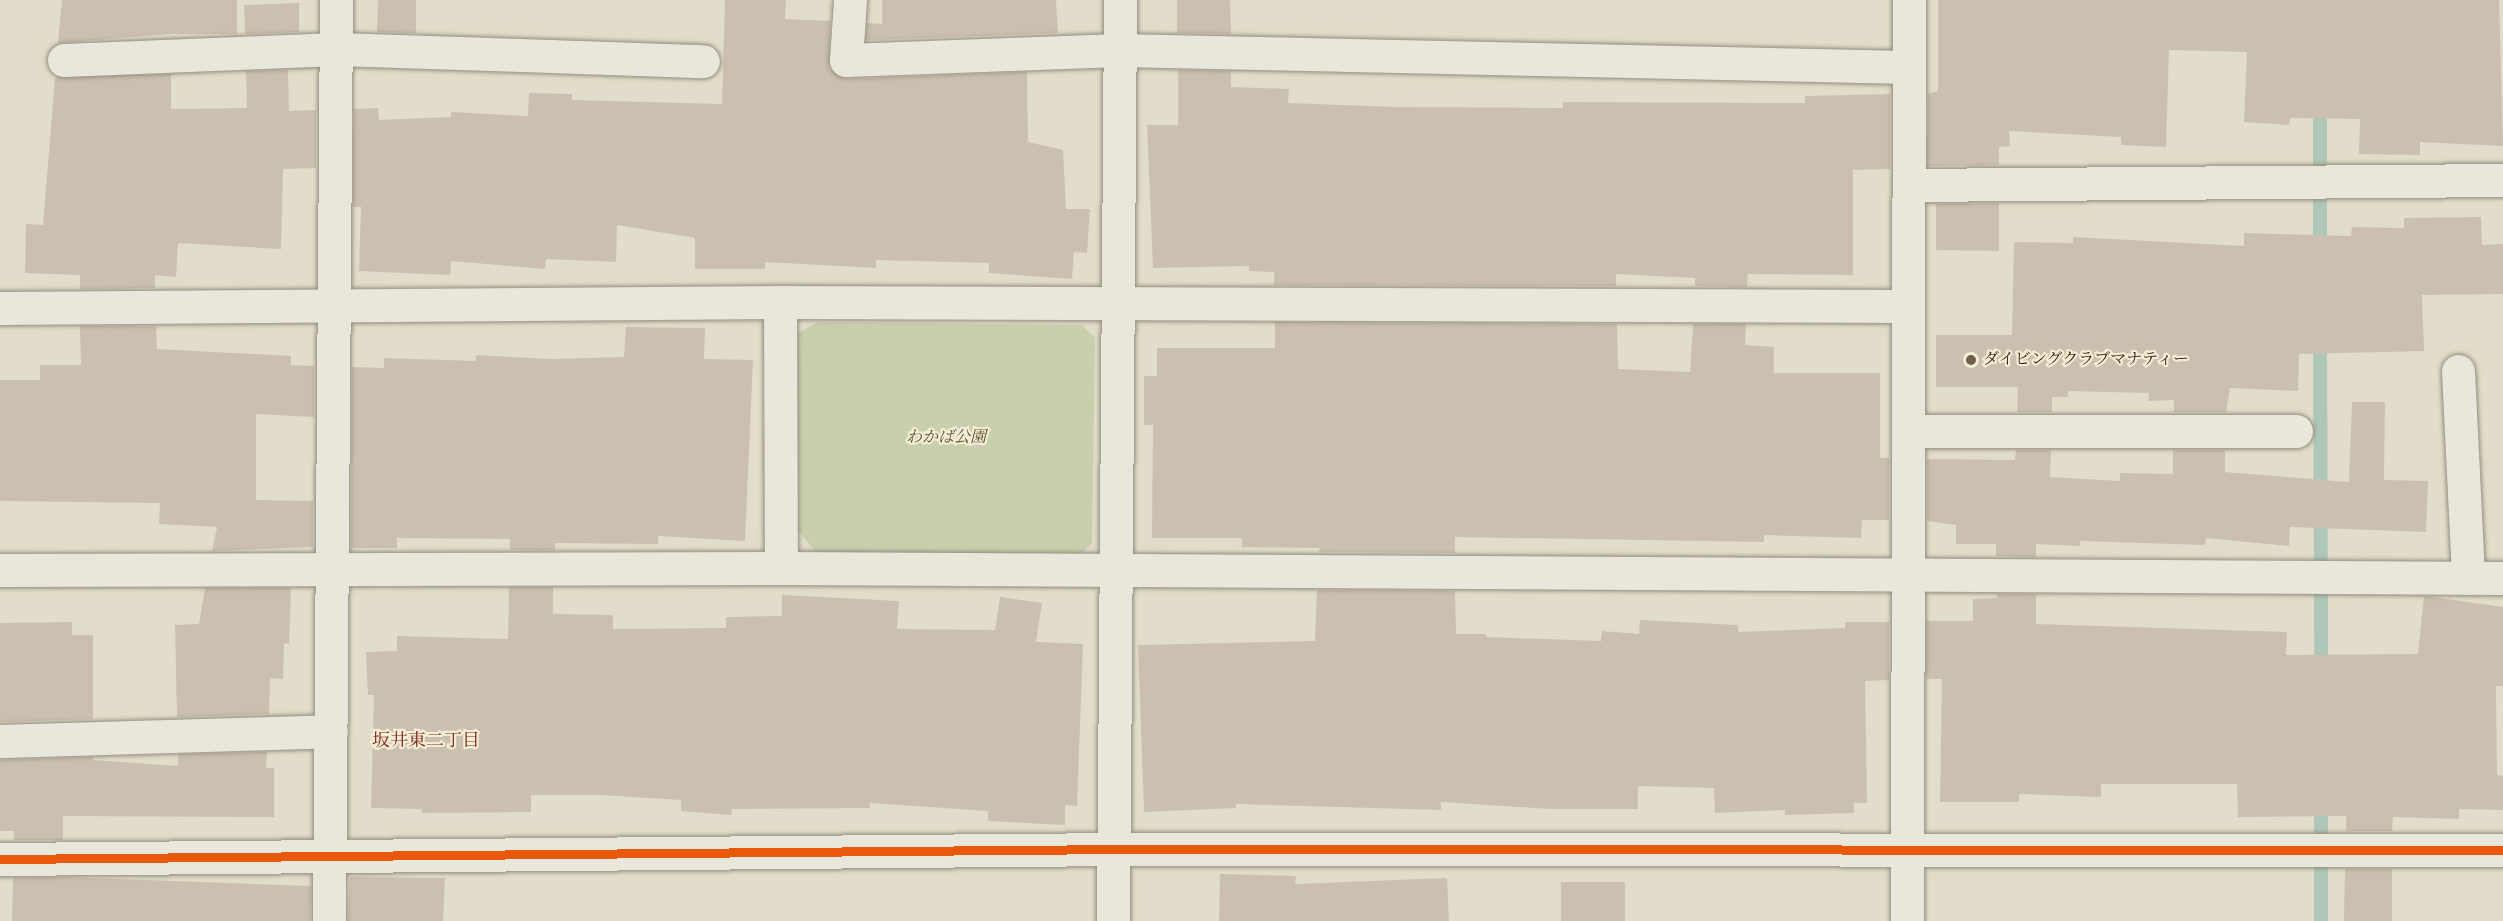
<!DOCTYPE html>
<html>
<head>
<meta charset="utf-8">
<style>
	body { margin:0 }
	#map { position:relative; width:2503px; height:921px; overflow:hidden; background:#e2ddca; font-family:Vollkorn,"Noto Serif JP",serif }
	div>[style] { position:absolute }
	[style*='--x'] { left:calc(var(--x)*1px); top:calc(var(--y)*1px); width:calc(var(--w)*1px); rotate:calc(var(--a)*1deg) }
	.green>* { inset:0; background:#c9cfad }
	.stream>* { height:14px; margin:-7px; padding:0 7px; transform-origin:7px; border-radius:7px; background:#afc7b8 }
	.building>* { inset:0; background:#cbbfb0 }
	.roads { filter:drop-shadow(0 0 2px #938d7f) drop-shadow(0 0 2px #938d7f) }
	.street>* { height:33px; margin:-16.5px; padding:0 16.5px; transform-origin:16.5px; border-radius:16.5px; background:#e9e6dc }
	.cycleway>* { height:9px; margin:-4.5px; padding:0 4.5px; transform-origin:4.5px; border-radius:4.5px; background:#e8590c }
	.dots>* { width:16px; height:16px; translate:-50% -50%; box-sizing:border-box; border:3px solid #f3edd6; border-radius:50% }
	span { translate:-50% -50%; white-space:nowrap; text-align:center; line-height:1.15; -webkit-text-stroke:4.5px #f3edd6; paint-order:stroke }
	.poi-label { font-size:16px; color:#341d04 }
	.left { translate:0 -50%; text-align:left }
	.park-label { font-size:16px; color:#5a4f30; font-style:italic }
	.neighbourhood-label { font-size:18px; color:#7a1f14 }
</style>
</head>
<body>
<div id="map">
	<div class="green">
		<i style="clip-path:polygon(818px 322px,1082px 325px,1095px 338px,1092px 543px,1080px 555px,816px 552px,796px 528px,798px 333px)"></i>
	</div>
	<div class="stream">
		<i style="--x:2320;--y:101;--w:152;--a:90"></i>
		<i style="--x:2320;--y:335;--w:338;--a:89.8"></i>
		<i style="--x:2321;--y:800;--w:121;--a:90"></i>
	</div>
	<div class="building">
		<i style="clip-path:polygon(62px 0,237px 0,237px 34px,171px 34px,58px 43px)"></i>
		<i style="clip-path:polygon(378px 0,416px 0,416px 33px,377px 32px)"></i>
		<i style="clip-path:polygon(725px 0,786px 0,785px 19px,830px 21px,829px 68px,846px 79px,1027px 72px,1028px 142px,1063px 150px,1066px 209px,1090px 209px,1087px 253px,1074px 252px,1072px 279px,989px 273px,989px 263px,876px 260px,876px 268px,765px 262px,765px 269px,695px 269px,695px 238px,617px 225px,616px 262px,546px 259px,545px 269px,451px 261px,450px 275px,359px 271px,361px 207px,353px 207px,354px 109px,378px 108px,379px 120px,451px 117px,451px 112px,528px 116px,529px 93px,572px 94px,572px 100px,722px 104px)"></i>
		<i style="clip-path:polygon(882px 0,1056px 0,1058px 33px,866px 40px,867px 23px,882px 24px)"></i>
		<i style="clip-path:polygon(1177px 0,1230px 0,1231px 34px,1177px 33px)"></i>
		<i style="clip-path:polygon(1938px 0,2499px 0,2503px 146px,2420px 142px,2420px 155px,2359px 154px,2360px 119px,2290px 118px,2289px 125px,2244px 122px,2247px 52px,2169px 50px,2166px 147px,2121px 145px,2121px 137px,2009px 131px,2010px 146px,1999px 147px,1999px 165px,1927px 166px,1928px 94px,1938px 91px)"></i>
		<i style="clip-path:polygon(299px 3px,299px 32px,245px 34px,244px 5px)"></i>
		<i style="clip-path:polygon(288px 70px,289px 111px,316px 110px,316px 168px,283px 169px,281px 249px,178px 243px,176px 277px,155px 275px,155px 288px,80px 289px,80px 275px,25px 273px,26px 224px,43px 225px,55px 77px,171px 74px,171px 109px,247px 108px,246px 71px)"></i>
		<i style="clip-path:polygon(1178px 70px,1231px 71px,1231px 87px,1289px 89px,1288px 103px,1396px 107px,1563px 108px,1563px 102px,1805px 103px,1805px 96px,1890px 94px,1890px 169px,1853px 170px,1853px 275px,1748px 274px,1747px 287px,1695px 286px,1695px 278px,1616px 274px,1616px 286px,1274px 285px,1274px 272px,1249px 271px,1249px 266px,1153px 268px,1147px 125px,1178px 125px)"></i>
		<i style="clip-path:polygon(1999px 203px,1999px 251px,1936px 250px,1936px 204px)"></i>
		<i style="clip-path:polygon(2481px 217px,2482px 245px,2503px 244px,2503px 294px,2422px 295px,2424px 351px,2299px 354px,2298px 391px,2230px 388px,2226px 412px,2174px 412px,2174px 400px,2148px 401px,2149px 393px,2068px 391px,2068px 397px,2052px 397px,2052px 412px,2017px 412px,2018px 387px,1936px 387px,1936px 335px,2012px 335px,2014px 242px,2073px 243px,2073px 237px,2244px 246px,2244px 233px,2351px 236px,2352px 227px,2404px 228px,2404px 218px)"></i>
		<i style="clip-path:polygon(1275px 322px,1617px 324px,1618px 369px,1690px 372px,1693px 324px,1746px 324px,1745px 345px,1774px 347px,1774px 373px,1880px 373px,1880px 458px,1889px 458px,1889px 520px,1862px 520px,1861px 538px,1764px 535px,1764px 542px,1455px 537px,1455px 553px,1319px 552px,1320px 548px,1242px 547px,1242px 538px,1152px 538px,1153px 425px,1144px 425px,1144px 376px,1157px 376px,1157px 348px,1275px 348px)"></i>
		<i style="clip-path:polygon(80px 326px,156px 326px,157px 349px,291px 356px,291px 365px,314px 366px,314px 417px,256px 414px,256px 500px,313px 501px,313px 547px,212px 551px,217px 527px,159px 524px,160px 503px,0 501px,0 380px,40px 380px,40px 365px,81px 365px)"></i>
		<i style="clip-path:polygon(626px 327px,705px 328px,704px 359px,753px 360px,745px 541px,658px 536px,658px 544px,555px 543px,555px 550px,510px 550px,510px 539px,397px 538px,397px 548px,351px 548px,352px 367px,384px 368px,384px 358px,476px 361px,476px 355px,551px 359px,624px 357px)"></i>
		<i style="clip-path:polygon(2352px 402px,2385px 402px,2384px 480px,2428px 481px,2426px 532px,2290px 527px,2289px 546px,2206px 538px,2205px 545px,2080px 541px,2080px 546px,2036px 544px,2036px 557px,1996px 556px,1996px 544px,1956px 544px,1956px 525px,1927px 521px,1927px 459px,2015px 460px,2016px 450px,2051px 450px,2050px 477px,2120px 481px,2120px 473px,2173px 474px,2173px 450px,2225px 450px,2225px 472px,2349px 482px)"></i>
		<i style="clip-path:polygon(509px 587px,553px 587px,553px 614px,613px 615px,613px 629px,726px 628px,726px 617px,782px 616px,782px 595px,899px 601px,897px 629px,995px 630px,1000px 597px,1042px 603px,1036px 642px,1083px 644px,1077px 806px,1065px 805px,1065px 825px,988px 821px,988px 811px,870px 803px,870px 808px,732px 809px,731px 815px,681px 811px,681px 800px,601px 795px,531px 795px,531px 812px,422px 813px,422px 809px,371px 808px,374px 695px,368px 695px,366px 652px,397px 651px,397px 636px,508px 639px)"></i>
		<i style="clip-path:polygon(205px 588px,291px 588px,289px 644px,284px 643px,283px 679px,270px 678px,269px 714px,177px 717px,175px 625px,199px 624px)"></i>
		<i style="clip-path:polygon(1317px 590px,1455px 591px,1456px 634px,1486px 634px,1486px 637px,1601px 641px,1602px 631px,1639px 634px,1640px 620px,1738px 625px,1738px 632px,1845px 628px,1845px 622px,1889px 622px,1889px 680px,1865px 681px,1867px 803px,1854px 803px,1854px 813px,1785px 815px,1785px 810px,1715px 813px,1714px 788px,1638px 786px,1638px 809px,1550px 809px,1441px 802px,1441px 810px,1236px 804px,1236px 808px,1144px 812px,1138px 645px,1315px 641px)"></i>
		<i style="clip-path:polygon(1997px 594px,2036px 594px,2036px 624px,2287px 632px,2286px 655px,2418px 654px,2424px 596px,2503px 607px,2503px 686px,2496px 686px,2497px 775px,2503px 776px,2503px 810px,2459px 809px,2459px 819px,2393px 817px,2392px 831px,2346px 831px,2346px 816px,2238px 817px,2237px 784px,2101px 784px,2101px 797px,2019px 794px,2019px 802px,1940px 802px,1942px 679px,1926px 679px,1926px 621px,1973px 621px,1973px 599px,1997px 598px)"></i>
		<i style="clip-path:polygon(72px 622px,72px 635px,93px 635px,93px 719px,0 722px,0 623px)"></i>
		<i style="clip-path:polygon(267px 752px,266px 768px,274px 768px,274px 817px,63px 816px,63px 840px,14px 840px,14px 831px,0 831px,0 760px,93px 757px,93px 760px,178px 766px,178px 754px)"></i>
		<i style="clip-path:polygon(2345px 869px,2392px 869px,2392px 921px,2344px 921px)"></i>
		<i style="clip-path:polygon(1220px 874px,1296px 876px,1295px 884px,1447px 878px,1449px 921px,1219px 921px)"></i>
		<i style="clip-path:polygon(62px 877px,311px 886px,310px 921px,12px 921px,13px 878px)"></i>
		<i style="clip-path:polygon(350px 877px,445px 878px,443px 921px,348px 921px)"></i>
		<i style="clip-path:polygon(1561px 882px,1625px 882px,1625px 921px,1561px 921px)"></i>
	</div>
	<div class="roads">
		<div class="street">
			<i style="--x:850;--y:0;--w:60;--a:93.8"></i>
			<i style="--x:846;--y:60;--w:273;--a:-2.1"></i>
			<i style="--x:1119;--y:50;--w:790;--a:1.23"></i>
			<i style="--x:64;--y:60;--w:273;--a:-2.3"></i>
			<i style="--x:337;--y:49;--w:366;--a:1.9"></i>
			<i style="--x:1909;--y:185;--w:594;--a:-0.48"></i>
			<i style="--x:780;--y:302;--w:266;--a:89.8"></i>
			<i style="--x:0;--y:308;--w:780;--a:-0.44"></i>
			<i style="--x:780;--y:302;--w:1128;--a:0.2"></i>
			<i style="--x:2458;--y:371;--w:207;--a:87.2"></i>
			<i style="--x:1908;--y:431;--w:388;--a:0"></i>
			<i style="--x:0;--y:570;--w:781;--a:-0.15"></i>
			<i style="--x:781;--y:568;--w:1722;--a:0.33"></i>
			<i style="--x:0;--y:741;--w:331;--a:-1.7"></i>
			<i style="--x:0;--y:859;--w:1113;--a:-0.51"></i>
			<i style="--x:1113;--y:849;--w:1390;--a:0.04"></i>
			<i style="--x:329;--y:921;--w:921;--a:-89.56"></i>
			<i style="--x:1113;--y:921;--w:921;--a:-89.56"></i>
			<i style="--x:1907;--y:921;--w:921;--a:-89.88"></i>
		</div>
	</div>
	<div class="cycleway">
		<i style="--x:0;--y:859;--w:1113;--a:-0.51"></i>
		<i style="--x:1113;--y:849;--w:1390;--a:0.04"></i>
	</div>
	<div class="dots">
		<i style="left:1971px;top:360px;background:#716049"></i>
	</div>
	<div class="poi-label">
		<span class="left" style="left:1983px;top:360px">ダイビングクラブマナティー</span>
	</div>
	<div class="park-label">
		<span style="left:946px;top:438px">わかば公園</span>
	</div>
	<div class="neighbourhood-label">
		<span style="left:426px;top:742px">坂井東二丁目</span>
	</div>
</div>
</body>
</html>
